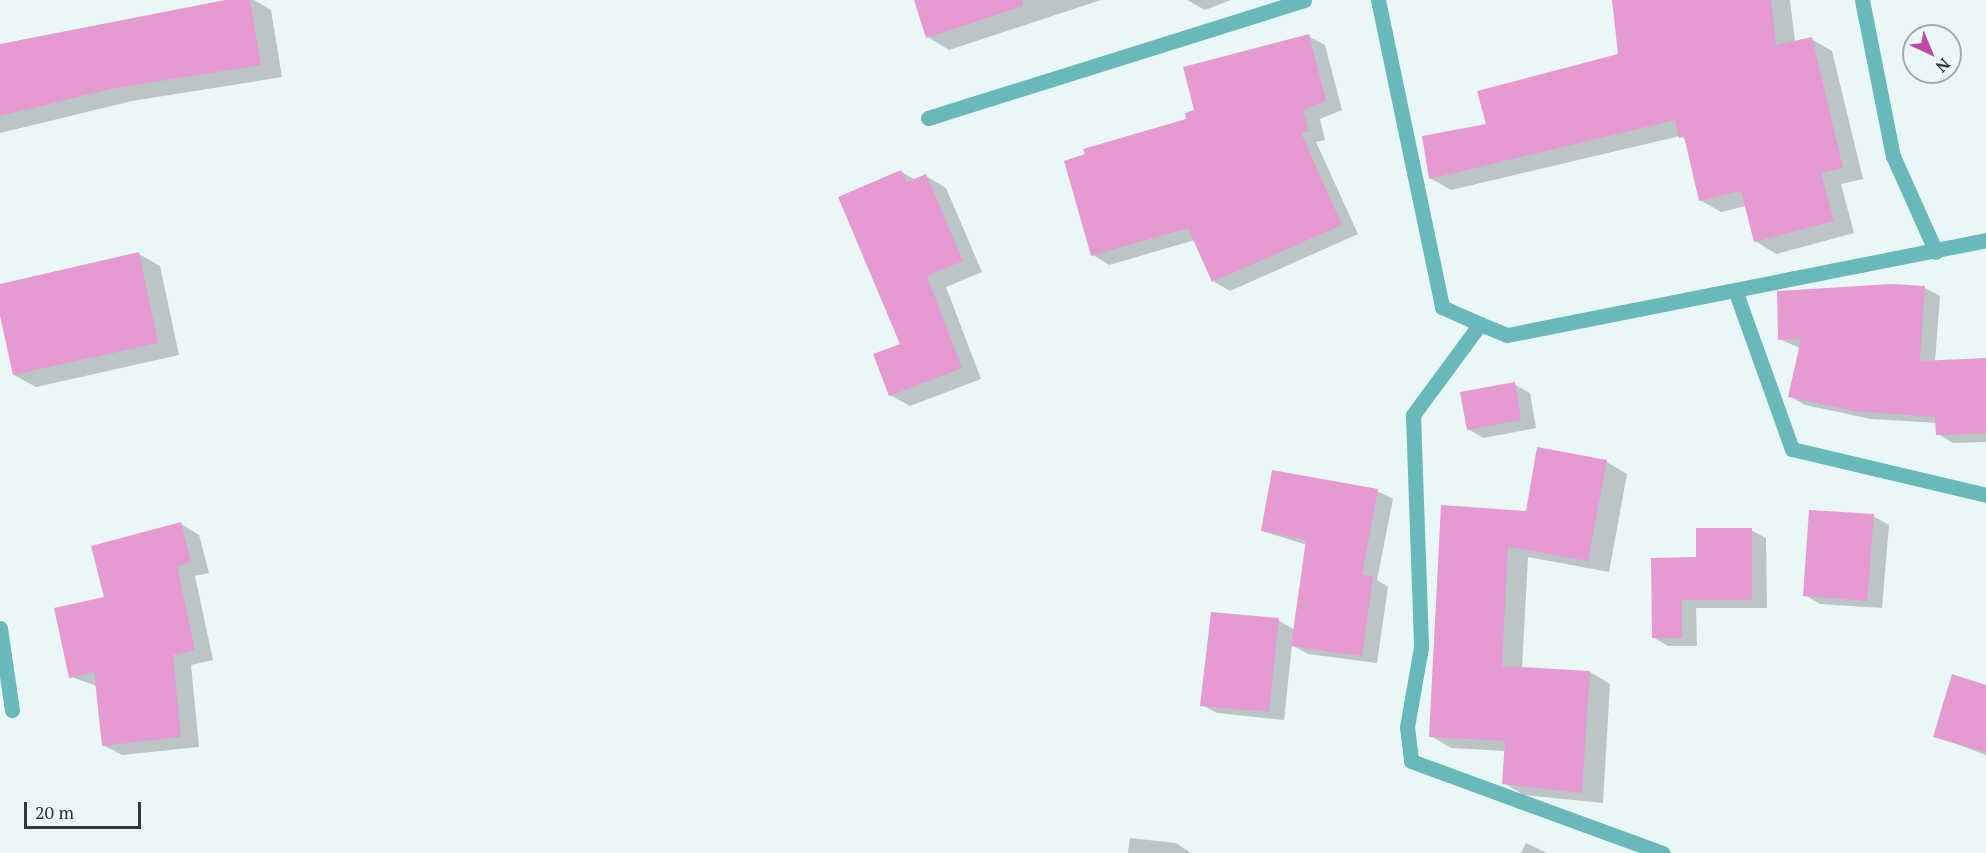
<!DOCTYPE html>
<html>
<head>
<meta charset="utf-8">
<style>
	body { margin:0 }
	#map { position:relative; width:1986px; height:853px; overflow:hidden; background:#eaf7f7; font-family:"PT Serif",serif }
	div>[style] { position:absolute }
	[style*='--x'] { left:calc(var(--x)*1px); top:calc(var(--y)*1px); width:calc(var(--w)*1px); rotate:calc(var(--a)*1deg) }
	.shadow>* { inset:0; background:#0003 }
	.building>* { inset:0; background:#e59ad2 }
	.minor>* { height:15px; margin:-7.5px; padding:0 7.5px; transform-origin:7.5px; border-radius:7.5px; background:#69b9ba }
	span { translate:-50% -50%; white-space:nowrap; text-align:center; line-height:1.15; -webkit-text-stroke:4.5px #eaf7f7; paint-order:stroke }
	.north { position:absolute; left:1902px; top:24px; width:60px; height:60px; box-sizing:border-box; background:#eaf7f7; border:2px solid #a0aaaa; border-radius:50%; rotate:136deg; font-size:16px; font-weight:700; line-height:24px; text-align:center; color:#313636 }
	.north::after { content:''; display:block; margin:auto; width:21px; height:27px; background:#bd4ba5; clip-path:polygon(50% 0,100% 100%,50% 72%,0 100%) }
	.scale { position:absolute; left:24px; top:802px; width:117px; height:27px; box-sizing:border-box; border:3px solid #313636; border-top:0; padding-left:8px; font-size:18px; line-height:21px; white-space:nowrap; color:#313636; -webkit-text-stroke:4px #eaf7f7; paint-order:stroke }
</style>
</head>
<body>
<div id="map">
	<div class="shadow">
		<i style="clip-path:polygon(237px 0,254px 0,271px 10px,282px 77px,132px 101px,0 133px,0 46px)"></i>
		<i style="clip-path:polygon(915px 0,1101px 0,949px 50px,928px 37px)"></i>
		<i style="clip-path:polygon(1187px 0,1231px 0,1205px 10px)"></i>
		<i style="clip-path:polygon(1613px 0,1790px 0,1795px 42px,1811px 39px,1832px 51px,1863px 179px,1841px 184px,1854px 233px,1776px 254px,1755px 241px,1746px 206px,1721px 212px,1700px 200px,1687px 141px,1680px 136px,1451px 190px,1430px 178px,1488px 126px,1619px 55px)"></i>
		<i style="clip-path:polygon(1308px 36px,1325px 45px,1342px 110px,1320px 119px,1325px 140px,1316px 142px,1358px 234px,1230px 291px,1213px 281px,1195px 240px,1109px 265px,1093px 255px,1196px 111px)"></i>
		<i style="clip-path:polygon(901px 172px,916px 180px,926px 176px,946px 188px,982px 272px,946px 287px,981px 379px,910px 406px,890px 395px,902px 345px)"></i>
		<i style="clip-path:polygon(139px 254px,160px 266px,179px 355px,36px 387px,14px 375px,0 285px)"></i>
		<i style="clip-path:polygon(1925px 288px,1940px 296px,1935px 362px,1986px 359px,1986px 442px,1953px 443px,1938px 434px,1937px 423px,1871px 419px,1805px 405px,1790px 396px,1800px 348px,1779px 339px)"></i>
		<i style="clip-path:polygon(1514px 384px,1530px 393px,1536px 428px,1483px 438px,1468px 429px)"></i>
		<i style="clip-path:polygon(1607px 462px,1627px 474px,1609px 572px,1528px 557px,1522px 668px,1590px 672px,1610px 684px,1603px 803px,1524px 795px,1504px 783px,1506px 751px,1451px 748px,1431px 736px,1443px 506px,1527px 512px)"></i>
		<i style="clip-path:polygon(1377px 491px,1393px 499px,1377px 580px,1388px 587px,1377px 663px,1308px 654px,1292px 645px,1284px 720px,1217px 713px,1202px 705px,1278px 620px,1295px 630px,1307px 545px,1262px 531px)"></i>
		<i style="clip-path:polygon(1873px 516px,1889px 525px,1882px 608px,1820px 604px,1805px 595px)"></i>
		<i style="clip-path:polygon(181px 524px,199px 535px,209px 573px,195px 576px,213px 660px,191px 665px,199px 747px,122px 755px,103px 745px,97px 686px,71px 677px,106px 598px)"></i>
		<i style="clip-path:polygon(1751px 530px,1766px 538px,1767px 608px,1696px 608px,1697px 646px,1668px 646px,1653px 637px,1698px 559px)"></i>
		<i style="clip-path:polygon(1986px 686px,1986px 755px,1935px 736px)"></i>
		<i style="clip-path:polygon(1130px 838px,1176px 843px,1191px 853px,1128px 853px)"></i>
		<i style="clip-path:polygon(1526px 843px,1547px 853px,1521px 853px)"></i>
	</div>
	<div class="building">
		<i style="clip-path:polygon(225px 0,250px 0,261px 65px,110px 89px,0 116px,0 44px)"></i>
		<i style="clip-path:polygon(914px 0,1022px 0,1023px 6px,926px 38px)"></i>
		<i style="clip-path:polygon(1612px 0,1771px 0,1776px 45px,1812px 37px,1843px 168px,1821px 173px,1834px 221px,1754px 242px,1741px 191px,1699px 201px,1684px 136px,1679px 138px,1675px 120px,1429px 179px,1422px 136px,1486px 124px,1477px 91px,1618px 54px)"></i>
		<i style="clip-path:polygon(1309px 34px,1326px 101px,1303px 110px,1309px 131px,1301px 133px,1342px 225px,1212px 282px,1188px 228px,1091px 256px,1064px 161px,1085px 154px,1083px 149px,1186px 119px,1185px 113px,1194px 110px,1183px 67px)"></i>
		<i style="clip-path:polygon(901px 170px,907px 182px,926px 174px,963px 261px,927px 276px,962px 368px,889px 396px,873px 354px,900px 344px,838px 197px)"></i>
		<i style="clip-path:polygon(139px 252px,158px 343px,13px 375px,0 316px,0 284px)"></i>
		<i style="clip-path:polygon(1891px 284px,1925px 286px,1920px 361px,1986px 358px,1986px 433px,1936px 435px,1935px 417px,1854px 411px,1788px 397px,1801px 339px,1778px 340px,1777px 291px)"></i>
		<i style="clip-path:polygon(1515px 382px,1521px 420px,1467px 430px,1460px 392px)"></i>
		<i style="clip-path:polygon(1537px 447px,1607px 460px,1588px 561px,1508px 547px,1502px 666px,1590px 671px,1582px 793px,1502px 784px,1505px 741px,1429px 737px,1441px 505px,1526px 511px)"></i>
		<i style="clip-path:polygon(1272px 470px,1378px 489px,1362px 575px,1373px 576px,1362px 656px,1291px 646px,1306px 540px,1261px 531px)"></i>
		<i style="clip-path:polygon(1809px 510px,1874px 514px,1867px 601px,1803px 596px)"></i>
		<i style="clip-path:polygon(181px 522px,191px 562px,177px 566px,195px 650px,173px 655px,181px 737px,102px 746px,94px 672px,69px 678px,54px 608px,104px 597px,91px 546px)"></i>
		<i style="clip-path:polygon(1696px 528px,1752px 528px,1752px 600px,1682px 600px,1682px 638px,1652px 638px,1651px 558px,1696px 557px)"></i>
		<i style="clip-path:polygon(1211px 612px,1279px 618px,1269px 712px,1200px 706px)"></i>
		<i style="clip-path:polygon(1952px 674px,1986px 685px,1986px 752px,1933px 737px)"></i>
	</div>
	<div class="minor">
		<i style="--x:1378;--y:0;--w:314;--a:78.2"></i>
		<i style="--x:1442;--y:307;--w:42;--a:24.1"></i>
		<i style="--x:1480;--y:324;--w:29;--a:22"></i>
		<i style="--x:1507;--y:335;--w:488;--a:-11.2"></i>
		<i style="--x:1862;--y:0;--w:159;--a:78.8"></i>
		<i style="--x:1893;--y:156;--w:105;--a:65.9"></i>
		<i style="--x:928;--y:118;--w:394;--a:-17.4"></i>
		<i style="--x:1735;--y:290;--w:169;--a:70.3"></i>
		<i style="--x:1792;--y:449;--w:199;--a:13.3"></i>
		<i style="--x:1480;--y:324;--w:113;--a:126.4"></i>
		<i style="--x:1413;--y:415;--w:232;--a:88"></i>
		<i style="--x:1421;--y:647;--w:81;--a:99.9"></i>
		<i style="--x:1407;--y:727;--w:34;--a:83"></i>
		<i style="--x:1411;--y:761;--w:268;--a:20.1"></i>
		<i style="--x:0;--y:628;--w:83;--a:81.7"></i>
	</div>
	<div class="north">N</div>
	<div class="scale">20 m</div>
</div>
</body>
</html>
